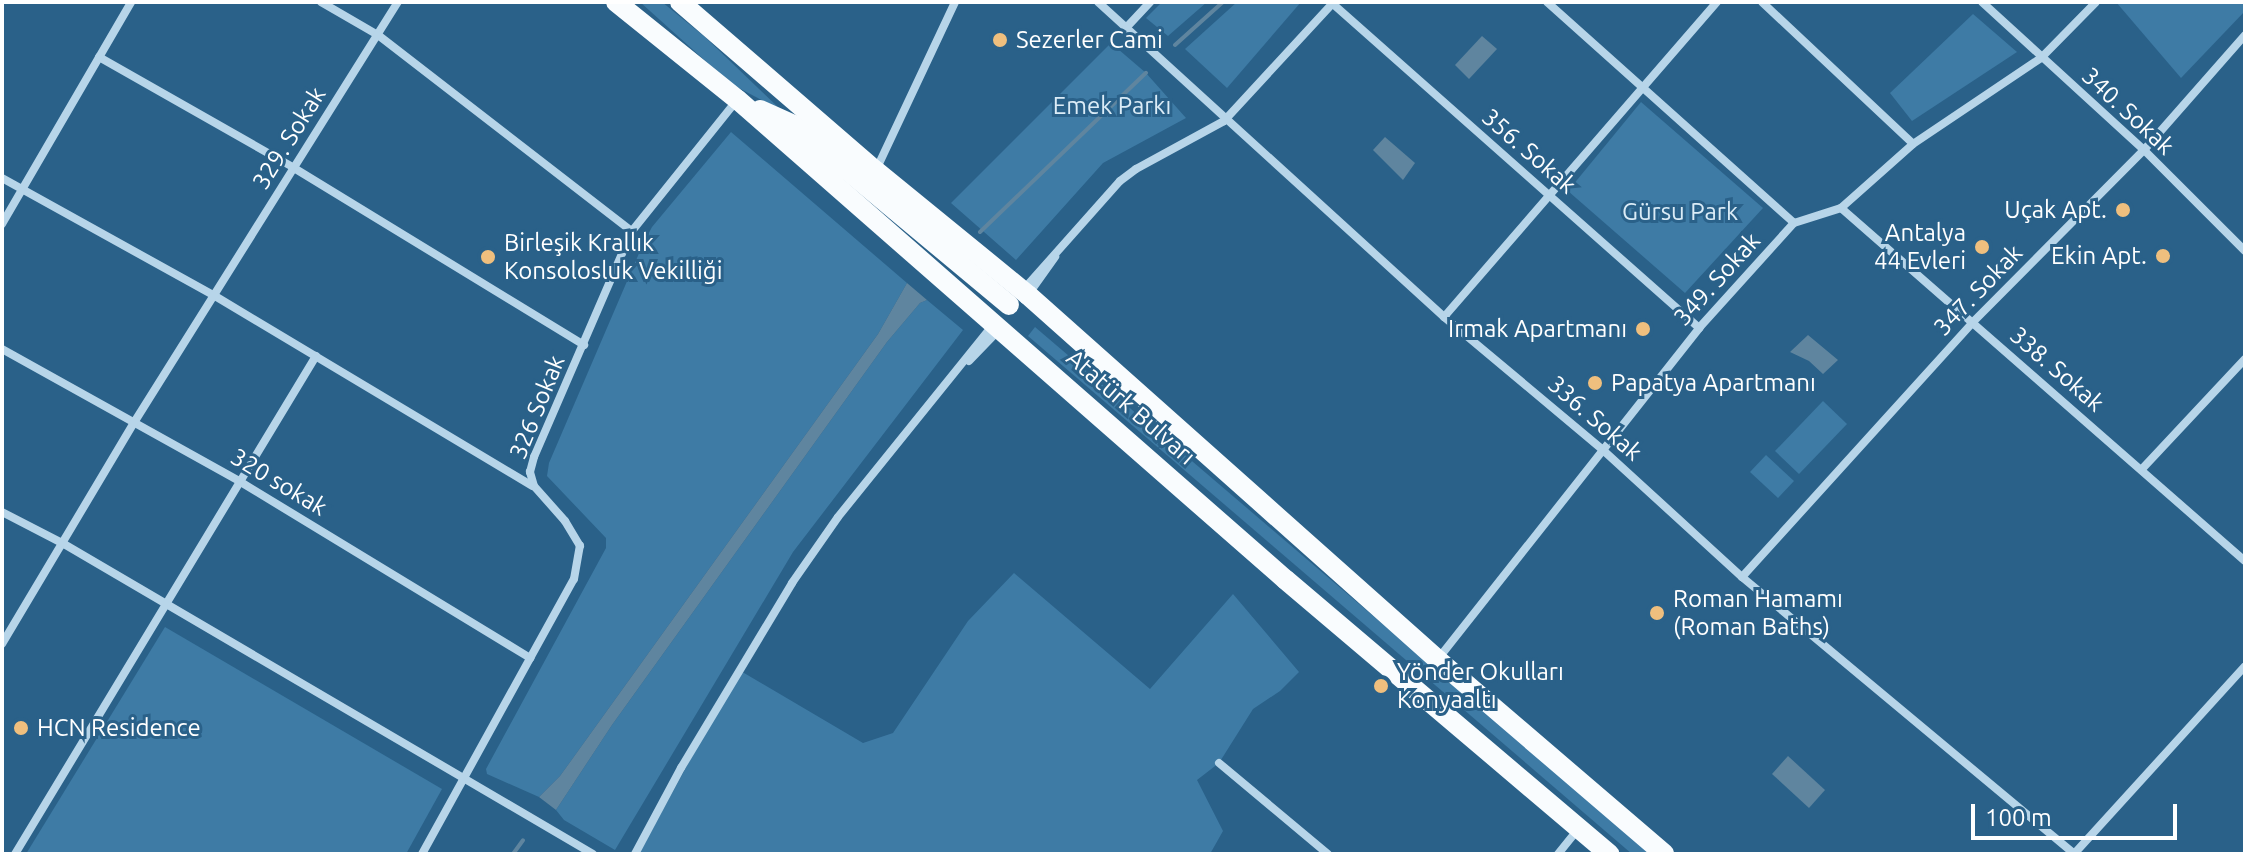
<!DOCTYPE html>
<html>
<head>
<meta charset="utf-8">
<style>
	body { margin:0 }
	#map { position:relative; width:2247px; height:856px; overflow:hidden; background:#2a6189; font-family:Ubuntu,sans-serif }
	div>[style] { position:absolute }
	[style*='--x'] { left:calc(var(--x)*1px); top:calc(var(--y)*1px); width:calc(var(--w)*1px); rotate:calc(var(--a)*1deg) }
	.green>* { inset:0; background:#3e7ba5 }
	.water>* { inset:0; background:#5f859f }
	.stream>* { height:4px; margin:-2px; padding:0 2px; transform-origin:2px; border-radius:2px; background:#5f859f }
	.minor>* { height:8px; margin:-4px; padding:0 4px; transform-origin:4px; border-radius:4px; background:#b7d5e9 }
	.primary>* { height:20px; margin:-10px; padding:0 10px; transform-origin:10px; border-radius:10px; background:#f9fcfe }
	.dots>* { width:22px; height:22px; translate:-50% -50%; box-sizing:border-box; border:4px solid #2a6189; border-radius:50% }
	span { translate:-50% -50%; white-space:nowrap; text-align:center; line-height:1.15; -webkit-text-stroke:6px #2a6189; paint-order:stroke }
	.poi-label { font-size:24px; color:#fff }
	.left { translate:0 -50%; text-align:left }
	.right { translate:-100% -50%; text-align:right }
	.park-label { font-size:24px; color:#dbecf7 }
	.street-label { font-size:24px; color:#fff }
	.frame { position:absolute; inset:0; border:4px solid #fff; pointer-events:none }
	.scale { position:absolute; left:1971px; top:804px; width:206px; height:36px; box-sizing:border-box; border:4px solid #fff; border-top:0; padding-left:10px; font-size:24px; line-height:28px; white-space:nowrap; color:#fff; -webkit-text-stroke:6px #2a6189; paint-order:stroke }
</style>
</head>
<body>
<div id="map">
	<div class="green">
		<i style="clip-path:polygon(640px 2px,662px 2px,705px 37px,781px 110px,731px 84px)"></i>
		<i style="clip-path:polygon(1162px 2px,1207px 2px,1168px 36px,1146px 18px)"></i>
		<i style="clip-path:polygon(1237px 2px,1301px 2px,1227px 88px,1185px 49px)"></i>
		<i style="clip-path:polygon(2116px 2px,2245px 2px,2245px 11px,2181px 78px)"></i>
		<i style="clip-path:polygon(1973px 14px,2017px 52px,1912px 121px,1890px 93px)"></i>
		<i style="clip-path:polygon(1111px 43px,1146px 73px,1186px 118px,1103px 163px,1016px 260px,951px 203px)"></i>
		<i style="clip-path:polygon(1641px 102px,1763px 208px,1685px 293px,1568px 191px)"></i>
		<i style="clip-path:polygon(731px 132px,907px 283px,878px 334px,560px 776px,539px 797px,487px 774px,486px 769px,606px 548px,606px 538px,547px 476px,549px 463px,643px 244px,652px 227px)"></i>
		<i style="clip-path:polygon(927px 300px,963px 330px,793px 552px,615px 850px,564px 820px,556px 810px,612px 725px,887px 342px,920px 303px)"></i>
		<i style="clip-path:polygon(1035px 327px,1652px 854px,1632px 854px,1028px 336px)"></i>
		<i style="clip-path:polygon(1823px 401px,1847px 424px,1799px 474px,1775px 451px)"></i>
		<i style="clip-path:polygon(1766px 455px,1794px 481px,1778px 498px,1750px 472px)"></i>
		<i style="clip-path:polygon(1014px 573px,1150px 689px,1233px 594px,1299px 672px,1280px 691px,1253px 709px,1219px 763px,1197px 780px,1223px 831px,1210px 854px,639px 854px,739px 670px,863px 743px,893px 733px,968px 621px)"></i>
		<i style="clip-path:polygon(165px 627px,442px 789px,406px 854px,26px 854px)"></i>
	</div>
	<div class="water">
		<i style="clip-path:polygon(1482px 36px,1497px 49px,1469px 79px,1455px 65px)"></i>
		<i style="clip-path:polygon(1385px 137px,1415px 163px,1403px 180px,1373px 150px)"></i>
		<i style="clip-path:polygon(907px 283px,927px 300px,920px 303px,887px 342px,612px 725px,556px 810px,539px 797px,560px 776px,878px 334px)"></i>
		<i style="clip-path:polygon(1808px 335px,1838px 360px,1823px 374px,1809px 361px,1790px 352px)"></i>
		<i style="clip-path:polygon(1788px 756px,1825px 790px,1809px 808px,1772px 774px)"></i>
	</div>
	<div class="stream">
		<i style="--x:1175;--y:45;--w:64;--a:-41.9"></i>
		<i style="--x:980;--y:232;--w:230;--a:-43.8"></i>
		<i style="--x:513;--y:854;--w:17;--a:-54"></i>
	</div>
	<div class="minor">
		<i style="--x:321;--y:2;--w:66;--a:30.1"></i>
		<i style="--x:378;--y:35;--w:321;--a:37.7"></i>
		<i style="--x:1098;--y:2;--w:468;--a:42.3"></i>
		<i style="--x:1444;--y:317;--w:209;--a:39.9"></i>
		<i style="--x:1604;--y:451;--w:187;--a:42.4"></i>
		<i style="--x:1742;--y:577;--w:433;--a:39.8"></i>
		<i style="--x:1547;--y:2;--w:331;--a:41.8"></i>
		<i style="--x:1762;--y:2;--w:207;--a:43.2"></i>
		<i style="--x:1982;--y:2;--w:219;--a:42.4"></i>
		<i style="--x:2144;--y:150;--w:143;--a:45"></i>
		<i style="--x:1333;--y:4;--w:489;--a:41.5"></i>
		<i style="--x:1125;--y:29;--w:37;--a:-47"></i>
		<i style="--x:99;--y:57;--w:224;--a:29.6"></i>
		<i style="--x:294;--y:168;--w:340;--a:31.4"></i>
		<i style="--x:876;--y:170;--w:186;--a:-64.8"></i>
		<i style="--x:2;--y:178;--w:244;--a:29"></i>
		<i style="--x:215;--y:296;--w:370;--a:30.9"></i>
		<i style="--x:1841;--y:208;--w:536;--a:41.15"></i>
		<i style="--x:2;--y:224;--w:257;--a:-59.8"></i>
		<i style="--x:1024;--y:289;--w:144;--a:-48.4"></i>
		<i style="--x:1120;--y:181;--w:20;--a:-37"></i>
		<i style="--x:1136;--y:169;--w:100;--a:-28.6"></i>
		<i style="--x:1224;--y:121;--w:162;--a:-47.3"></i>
		<i style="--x:1028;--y:295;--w:47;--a:-54.6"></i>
		<i style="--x:1444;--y:317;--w:417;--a:-49.1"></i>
		<i style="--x:2;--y:349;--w:271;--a:29.1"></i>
		<i style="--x:239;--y:481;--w:341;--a:31.3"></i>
		<i style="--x:969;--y:361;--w:42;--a:-46"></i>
		<i style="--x:2142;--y:469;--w:151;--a:-46.9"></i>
		<i style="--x:2;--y:512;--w:70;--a:27.3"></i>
		<i style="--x:64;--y:544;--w:613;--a:30.37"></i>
		<i style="--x:1742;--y:577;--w:344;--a:-47.8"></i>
		<i style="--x:1973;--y:322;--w:243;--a:-45.2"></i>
		<i style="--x:2144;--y:150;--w:153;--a:-48.7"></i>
		<i style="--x:2;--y:644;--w:260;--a:-59.2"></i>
		<i style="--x:135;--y:421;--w:495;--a:-57.9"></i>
		<i style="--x:1438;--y:659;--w:422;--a:-51.7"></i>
		<i style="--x:1699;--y:328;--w:142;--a:-47.9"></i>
		<i style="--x:1794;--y:223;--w:49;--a:-17.7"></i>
		<i style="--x:1841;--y:208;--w:96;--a:-41.6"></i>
		<i style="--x:1913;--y:144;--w:154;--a:-33.9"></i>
		<i style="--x:2041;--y:58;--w:78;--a:-45.5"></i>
		<i style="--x:1219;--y:763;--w:142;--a:39.9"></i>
		<i style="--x:15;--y:854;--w:582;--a:-58.85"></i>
		<i style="--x:422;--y:854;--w:314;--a:-61.1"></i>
		<i style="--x:574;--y:579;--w:34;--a:-80"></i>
		<i style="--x:580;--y:546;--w:29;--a:-121"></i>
		<i style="--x:565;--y:521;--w:47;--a:-131.5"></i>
		<i style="--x:534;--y:486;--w:15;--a:-106"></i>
		<i style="--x:530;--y:472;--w:16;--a:-75"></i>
		<i style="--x:534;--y:457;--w:246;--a:-66.6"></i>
		<i style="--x:632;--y:231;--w:168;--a:-51.3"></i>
		<i style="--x:635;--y:854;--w:98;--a:-61.9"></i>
		<i style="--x:681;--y:768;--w:216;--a:-59"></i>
		<i style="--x:792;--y:583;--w:80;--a:-55.1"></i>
		<i style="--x:838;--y:517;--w:245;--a:-51.1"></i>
		<i style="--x:1558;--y:854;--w:33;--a:-51"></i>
		<i style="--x:2074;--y:854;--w:254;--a:-47.7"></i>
	</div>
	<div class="primary">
		<i style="--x:616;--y:2;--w:156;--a:38.8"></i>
		<i style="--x:738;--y:100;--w:728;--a:41.22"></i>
		<i style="--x:1286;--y:580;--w:424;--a:40.3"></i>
		<i style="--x:680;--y:2;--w:259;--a:40.8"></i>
		<i style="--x:876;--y:171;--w:196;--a:39.2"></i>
		<i style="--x:1028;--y:295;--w:549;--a:41.68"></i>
		<i style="--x:1438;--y:660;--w:298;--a:40.6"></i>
		<i style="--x:760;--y:110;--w:36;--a:24"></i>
		<i style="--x:793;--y:125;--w:281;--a:39.8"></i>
	</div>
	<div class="dots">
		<i style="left:1000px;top:40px;background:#efbf7e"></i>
		<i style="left:2123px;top:210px;background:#efbf7e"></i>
		<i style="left:1982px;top:247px;background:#efbf7e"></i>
		<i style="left:2163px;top:256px;background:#efbf7e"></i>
		<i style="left:488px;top:257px;background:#efbf7e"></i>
		<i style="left:1643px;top:329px;background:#efbf7e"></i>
		<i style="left:1595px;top:383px;background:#efbf7e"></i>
		<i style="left:1657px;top:613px;background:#efbf7e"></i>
		<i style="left:1381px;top:686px;background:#efbf7e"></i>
		<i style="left:21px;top:728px;background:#efbf7e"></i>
	</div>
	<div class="poi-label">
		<span class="left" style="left:1016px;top:40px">Sezerler Cami</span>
		<span class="right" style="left:2107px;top:210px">Uçak Apt.</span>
		<span class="right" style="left:1966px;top:247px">Antalya<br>44 Evleri</span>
		<span class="left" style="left:504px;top:257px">Birleşik Krallık<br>Konsolosluk Vekilliği</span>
		<span class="right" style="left:2147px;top:256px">Ekin Apt.</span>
		<span class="right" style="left:1627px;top:329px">Irmak Apartmanı</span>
		<span class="left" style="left:1611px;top:383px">Papatya Apartmanı</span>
		<span class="left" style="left:1673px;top:613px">Roman Hamamı<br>(Roman Baths)</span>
		<span class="left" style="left:1397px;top:686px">Yönder Okulları<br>Konyaaltı</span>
		<span class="left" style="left:37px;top:728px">HCN Residence</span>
	</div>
	<div class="park-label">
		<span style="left:1112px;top:106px">Emek Parkı</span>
		<span style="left:1680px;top:212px">Gürsu Park</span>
	</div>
	<div class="street-label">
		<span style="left:2128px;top:111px;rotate:43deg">340. Sokak</span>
		<span style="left:289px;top:138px;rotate:-58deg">329. Sokak</span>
		<span style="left:1529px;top:151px;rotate:41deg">356. Sokak</span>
		<span style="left:1717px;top:279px;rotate:-48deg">349. Sokak</span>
		<span style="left:1978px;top:290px;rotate:-46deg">347. Sokak</span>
		<span style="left:2057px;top:369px;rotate:41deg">338. Sokak</span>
		<span style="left:537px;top:407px;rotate:-68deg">326 Sokak</span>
		<span style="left:1131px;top:407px;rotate:41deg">Atatürk Bulvarı</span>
		<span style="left:1595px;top:418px;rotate:41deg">336. Sokak</span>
		<span style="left:279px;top:482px;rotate:31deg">320 sokak</span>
	</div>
	<div class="frame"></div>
	<div class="scale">100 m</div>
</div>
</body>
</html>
